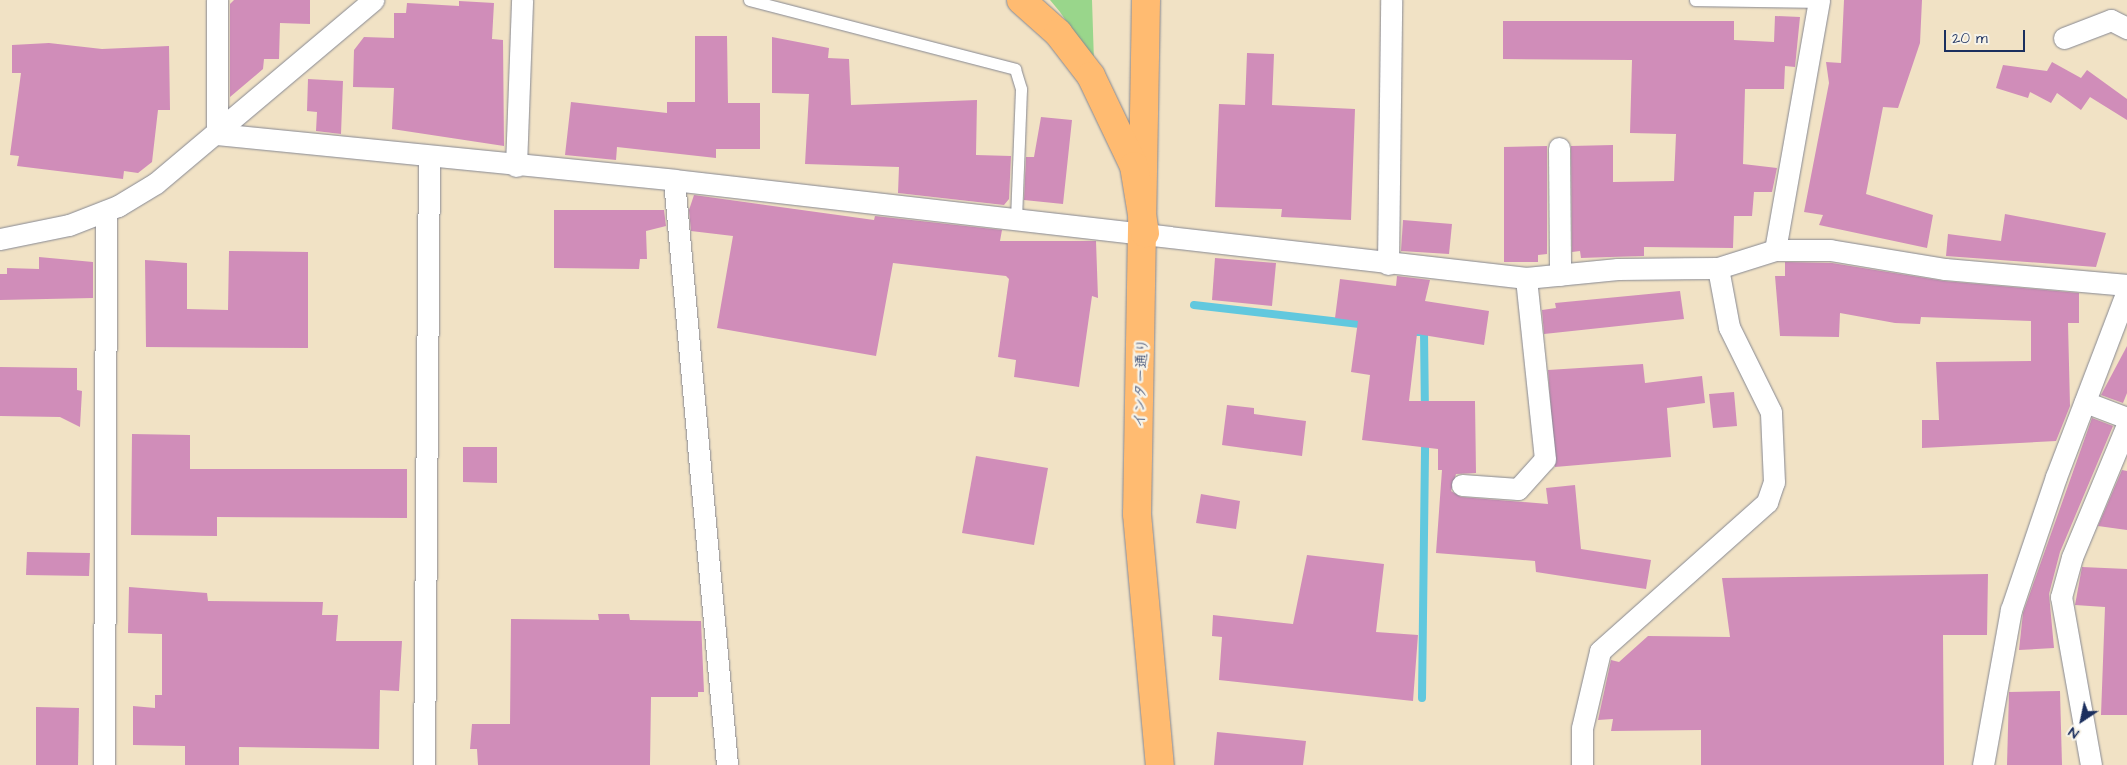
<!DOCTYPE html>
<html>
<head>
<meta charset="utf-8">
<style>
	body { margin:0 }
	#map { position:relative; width:2127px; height:765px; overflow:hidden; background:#f1e2c5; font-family:"Architects Daughter","Klee One",sans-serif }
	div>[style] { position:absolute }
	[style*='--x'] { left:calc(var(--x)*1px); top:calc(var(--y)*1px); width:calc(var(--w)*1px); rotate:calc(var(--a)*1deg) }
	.green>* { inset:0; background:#99d68b }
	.stream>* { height:8px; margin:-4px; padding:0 4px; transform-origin:4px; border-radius:4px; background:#61c8de }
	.building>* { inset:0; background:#d08db9 }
	.roads { filter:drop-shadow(0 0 1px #868892) drop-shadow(0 0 1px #868892) }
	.lane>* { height:11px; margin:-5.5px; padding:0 5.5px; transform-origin:5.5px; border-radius:5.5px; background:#fff }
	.street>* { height:21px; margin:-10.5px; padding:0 10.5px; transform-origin:10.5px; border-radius:10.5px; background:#fff }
	.primary>* { height:28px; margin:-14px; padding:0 14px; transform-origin:14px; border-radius:14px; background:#ffbb71 }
	.highway>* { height:28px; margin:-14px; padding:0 14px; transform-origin:14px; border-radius:14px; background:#ffbb71 }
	span { translate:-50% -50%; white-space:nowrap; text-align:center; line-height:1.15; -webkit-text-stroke:5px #f7f3e8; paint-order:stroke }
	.street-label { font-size:15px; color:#1b2f5e }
	.north { position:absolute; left:2057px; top:695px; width:50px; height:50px; -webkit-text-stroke:4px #f7f3e8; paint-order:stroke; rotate:214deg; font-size:14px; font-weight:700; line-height:20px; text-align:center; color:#1b2f5e }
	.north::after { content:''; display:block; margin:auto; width:18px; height:22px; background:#1b2f5e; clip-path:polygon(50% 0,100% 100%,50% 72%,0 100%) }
	.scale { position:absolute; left:1944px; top:30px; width:81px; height:22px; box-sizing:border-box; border:2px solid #1b2f5e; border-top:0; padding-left:6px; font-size:15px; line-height:18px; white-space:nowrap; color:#1b2f5e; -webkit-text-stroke:4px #f7f3e8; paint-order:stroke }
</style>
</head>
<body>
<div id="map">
	<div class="green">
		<i style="clip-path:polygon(1050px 0,1092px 0,1094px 62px,1060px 12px)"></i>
	</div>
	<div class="stream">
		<i style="--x:1194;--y:305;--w:173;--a:6.6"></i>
		<i style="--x:1417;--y:332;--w:7;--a:0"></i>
		<i style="--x:1424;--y:332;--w:79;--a:89.3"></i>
		<i style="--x:1422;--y:698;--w:260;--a:-89.3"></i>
	</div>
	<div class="building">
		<i style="clip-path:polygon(234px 0,310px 0,310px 24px,280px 23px,279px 59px,264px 59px,263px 69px,230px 97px,230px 4px)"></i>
		<i style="clip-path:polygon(1844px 0,1922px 0,1920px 43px,1898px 108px,1883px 107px,1866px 194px,1933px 215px,1927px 248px,1819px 225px,1823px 215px,1804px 212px,1829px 83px,1826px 62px,1841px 63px)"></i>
		<i style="clip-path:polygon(459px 1px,494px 3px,492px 39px,503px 40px,504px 146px,392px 129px,394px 88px,353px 87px,354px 50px,364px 37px,394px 38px,394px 13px,406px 13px,407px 3px,459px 6px)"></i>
		<i style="clip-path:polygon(1775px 16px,1800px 17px,1795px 67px,1785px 66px,1784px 89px,1745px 89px,1743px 164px,1777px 168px,1772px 192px,1754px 192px,1752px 216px,1734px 216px,1733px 248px,1644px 247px,1644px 256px,1610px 257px,1581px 258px,1580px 251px,1572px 252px,1571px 146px,1613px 145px,1613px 182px,1674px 181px,1676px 134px,1630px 133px,1632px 60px,1503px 59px,1503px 21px,1734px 21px,1734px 40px,1774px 42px)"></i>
		<i style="clip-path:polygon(695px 36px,727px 36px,728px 103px,760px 103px,760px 149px,716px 149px,716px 158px,617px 147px,616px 160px,565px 155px,571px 102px,667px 113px,667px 102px,695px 102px)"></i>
		<i style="clip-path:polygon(772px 37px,829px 48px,828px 58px,849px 59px,851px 105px,977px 100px,976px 155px,1011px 156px,1009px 199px,1004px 205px,898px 193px,899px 167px,805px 164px,809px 94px,772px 93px)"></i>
		<i style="clip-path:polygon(49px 43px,102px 49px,169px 46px,170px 110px,158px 110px,152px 162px,138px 173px,124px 171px,123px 179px,17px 166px,19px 156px,10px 155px,21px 73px,12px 73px,12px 45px)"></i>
		<i style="clip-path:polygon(1247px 53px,1274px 54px,1272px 105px,1355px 109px,1351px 220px,1281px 217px,1282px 209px,1215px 207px,1219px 104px,1245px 105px)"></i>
		<i style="clip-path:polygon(2052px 62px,2081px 78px,2087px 70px,2127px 99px,2127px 120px,2090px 97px,2081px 110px,2057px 93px,2051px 103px,2030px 92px,2028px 98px,1996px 88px,2003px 65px,2047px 71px)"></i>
		<i style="clip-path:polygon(308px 79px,343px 81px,341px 134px,316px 131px,317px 112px,307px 111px)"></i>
		<i style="clip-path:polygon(1041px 117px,1072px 120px,1063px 204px,1024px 200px,1026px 157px,1034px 157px)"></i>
		<i style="clip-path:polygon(1547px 146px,1547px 254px,1538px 255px,1538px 262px,1504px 262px,1504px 147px)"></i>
		<i style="clip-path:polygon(694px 195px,874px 220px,875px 216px,1002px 230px,1000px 241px,1096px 241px,1098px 298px,1092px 296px,1079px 387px,1014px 377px,1016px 360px,998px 357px,1009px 279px,1006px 276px,893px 263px,876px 356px,717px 328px,733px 236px,691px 231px,689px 210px)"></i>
		<i style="clip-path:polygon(554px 210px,664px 210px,666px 226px,646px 231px,647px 259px,640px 259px,639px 269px,554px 268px)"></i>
		<i style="clip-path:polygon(2005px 214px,2106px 233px,2096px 267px,1946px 256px,1948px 234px,2001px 241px)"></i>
		<i style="clip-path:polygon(1403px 220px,1452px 224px,1449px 254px,1401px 251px)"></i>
		<i style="clip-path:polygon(229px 251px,308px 252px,308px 348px,146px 347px,145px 260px,187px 263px,187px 309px,228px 310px)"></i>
		<i style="clip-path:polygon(39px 257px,93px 262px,93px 298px,0 300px,0 274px,7px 274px,7px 268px,39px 269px)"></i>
		<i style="clip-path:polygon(1215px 258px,1276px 263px,1272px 306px,1212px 300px)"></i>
		<i style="clip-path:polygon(1785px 262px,1832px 263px,1944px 281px,2079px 293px,2079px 323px,2068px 323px,2070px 406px,2056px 441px,1922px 448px,1922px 420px,1939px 420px,1936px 362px,2031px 361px,2031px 321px,1921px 317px,1920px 324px,1895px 323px,1840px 313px,1839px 337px,1780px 336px,1775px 276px,1785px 276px)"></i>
		<i style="clip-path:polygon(1397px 276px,1430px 280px,1425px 301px,1489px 311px,1484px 345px,1417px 334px,1409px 401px,1475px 401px,1476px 473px,1456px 474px,1451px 491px,1461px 497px,1548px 504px,1546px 488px,1575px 485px,1581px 549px,1651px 560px,1646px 589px,1536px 572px,1535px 561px,1436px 553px,1442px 470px,1438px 470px,1438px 449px,1362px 440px,1370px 375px,1351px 372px,1358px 321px,1335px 318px,1340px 279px,1396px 286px)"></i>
		<i style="clip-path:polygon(1680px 291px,1684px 319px,1544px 334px,1542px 310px,1556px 308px,1555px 303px)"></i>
		<i style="clip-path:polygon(2127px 346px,2127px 393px,2123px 403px,2101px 395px)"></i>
		<i style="clip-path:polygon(1643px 364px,1645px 383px,1702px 376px,1705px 403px,1667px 408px,1671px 457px,1555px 467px,1548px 370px)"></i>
		<i style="clip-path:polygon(0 367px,77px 368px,77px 390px,82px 391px,80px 427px,60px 417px,0 416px)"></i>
		<i style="clip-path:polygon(1734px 392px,1737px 426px,1713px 428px,1709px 394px)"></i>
		<i style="clip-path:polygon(1227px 405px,1254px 408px,1254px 414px,1306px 421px,1302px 456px,1222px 445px)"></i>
		<i style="clip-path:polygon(2092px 418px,2113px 426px,2060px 552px,2049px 594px,2054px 648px,2019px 650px,2023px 613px)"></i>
		<i style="clip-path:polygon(132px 434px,190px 435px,190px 469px,407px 469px,407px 518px,217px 517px,217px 536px,131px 535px)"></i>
		<i style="clip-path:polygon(463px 447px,497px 447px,497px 483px,463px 482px)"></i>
		<i style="clip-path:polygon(976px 456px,1048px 468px,1034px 545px,962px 533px)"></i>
		<i style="clip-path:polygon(2122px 470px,2127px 471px,2127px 530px,2098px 526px)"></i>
		<i style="clip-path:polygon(1201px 494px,1240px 501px,1236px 529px,1196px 523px)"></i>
		<i style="clip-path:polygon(27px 552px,90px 553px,89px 576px,26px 575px)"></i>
		<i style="clip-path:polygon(1307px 555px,1384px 564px,1376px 632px,1418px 635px,1413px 701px,1219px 680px,1222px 637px,1212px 636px,1213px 615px,1293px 624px)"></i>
		<i style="clip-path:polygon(2082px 567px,2127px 569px,2127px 715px,2101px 715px,2105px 607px,2075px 605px)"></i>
		<i style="clip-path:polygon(1988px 574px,1987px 635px,1943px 635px,1944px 765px,1701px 765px,1701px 730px,1611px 731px,1613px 719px,1598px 720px,1611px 660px,1619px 662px,1648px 636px,1730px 637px,1722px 578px)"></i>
		<i style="clip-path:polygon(129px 587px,207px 593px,208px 601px,323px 602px,322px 615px,338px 615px,336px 641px,402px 641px,399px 691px,380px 690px,379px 749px,239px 747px,239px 765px,185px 765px,185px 746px,133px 745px,133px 706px,155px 708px,155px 695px,162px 695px,162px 634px,128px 633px)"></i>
		<i style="clip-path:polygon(598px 614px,629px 614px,630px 620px,701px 621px,704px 692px,698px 692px,698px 697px,651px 697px,650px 765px,478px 765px,477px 749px,470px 749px,472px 724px,510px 724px,511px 619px,599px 620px)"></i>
		<i style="clip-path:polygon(2060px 691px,2062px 765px,2007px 765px,2009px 692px)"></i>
		<i style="clip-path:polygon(36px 707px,79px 708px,78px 765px,36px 765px)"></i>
		<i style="clip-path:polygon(1217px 732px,1306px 741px,1303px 765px,1214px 765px)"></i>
	</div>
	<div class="roads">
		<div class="lane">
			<i style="--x:749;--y:0;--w:275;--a:14.5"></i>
			<i style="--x:1015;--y:69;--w:21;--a:73"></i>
			<i style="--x:1021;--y:89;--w:129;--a:92.2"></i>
			<i style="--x:1695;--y:0;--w:123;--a:0.9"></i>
		</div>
		<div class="street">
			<i style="--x:217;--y:0;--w:134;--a:90"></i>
			<i style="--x:217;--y:134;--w:459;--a:5.7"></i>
			<i style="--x:674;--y:180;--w:858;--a:6.56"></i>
			<i style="--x:1526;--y:278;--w:92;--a:-5.6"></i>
			<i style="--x:1618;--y:269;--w:100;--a:-0.6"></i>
			<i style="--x:1718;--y:268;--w:60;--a:-17.5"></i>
			<i style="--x:1775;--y:250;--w:254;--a:-80"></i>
			<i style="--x:2064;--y:38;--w:50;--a:-21"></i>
			<i style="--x:2111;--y:20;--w:18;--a:27"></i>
			<i style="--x:1559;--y:148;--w:127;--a:89.5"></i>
			<i style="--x:516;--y:166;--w:166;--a:-87.9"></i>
			<i style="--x:674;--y:180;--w:587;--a:84.82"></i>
			<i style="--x:0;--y:239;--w:70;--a:-11.5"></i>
			<i style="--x:69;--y:225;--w:53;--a:-21.2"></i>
			<i style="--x:118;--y:206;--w:44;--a:-31.2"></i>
			<i style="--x:156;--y:183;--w:284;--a:-40.1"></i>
			<i style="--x:1775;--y:250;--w:55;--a:0"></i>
			<i style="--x:1830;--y:250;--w:117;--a:9.4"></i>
			<i style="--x:1945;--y:269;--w:183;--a:5"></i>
			<i style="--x:1388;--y:264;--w:264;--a:-89.3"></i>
			<i style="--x:2085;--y:402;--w:45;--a:20.9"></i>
			<i style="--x:1462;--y:485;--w:56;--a:4.1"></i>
			<i style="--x:1518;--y:489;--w:40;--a:-48"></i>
			<i style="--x:1545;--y:459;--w:182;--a:-96"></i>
			<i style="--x:104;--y:765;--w:554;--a:-89.79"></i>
			<i style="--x:424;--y:765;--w:606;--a:-89.53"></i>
			<i style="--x:1582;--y:765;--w:37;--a:-90"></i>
			<i style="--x:1582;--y:728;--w:79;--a:-76.8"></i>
			<i style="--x:1600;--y:651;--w:224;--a:-41.7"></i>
			<i style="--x:1767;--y:502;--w:21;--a:-71"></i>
			<i style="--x:1774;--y:482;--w:70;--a:-92.5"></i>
			<i style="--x:1771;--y:412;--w:95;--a:-116.3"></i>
			<i style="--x:1729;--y:327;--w:60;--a:-100.6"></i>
			<i style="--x:1983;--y:765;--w:158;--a:-79.8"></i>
			<i style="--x:2011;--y:610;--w:140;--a:-71.3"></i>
			<i style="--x:2056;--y:477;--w:199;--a:-69.1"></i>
			<i style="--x:2091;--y:765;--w:171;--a:-100.1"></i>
			<i style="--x:2061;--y:597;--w:41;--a:-74.6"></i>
			<i style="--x:2072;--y:557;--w:143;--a:-67.4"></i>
		</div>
		<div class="primary">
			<i style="--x:1146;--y:0;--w:514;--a:91"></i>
			<i style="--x:1137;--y:514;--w:252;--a:84.8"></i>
		</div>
		<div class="highway">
			<i style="--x:1021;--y:0;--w:50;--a:41.7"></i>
			<i style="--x:1058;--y:33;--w:54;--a:52.5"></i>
			<i style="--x:1091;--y:76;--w:100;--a:64.5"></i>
			<i style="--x:1134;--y:166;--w:68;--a:80.7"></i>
		</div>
	</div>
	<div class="street-label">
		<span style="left:1141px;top:383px;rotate:-88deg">インター通り</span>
	</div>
	<div class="north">N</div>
	<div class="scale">20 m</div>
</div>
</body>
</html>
